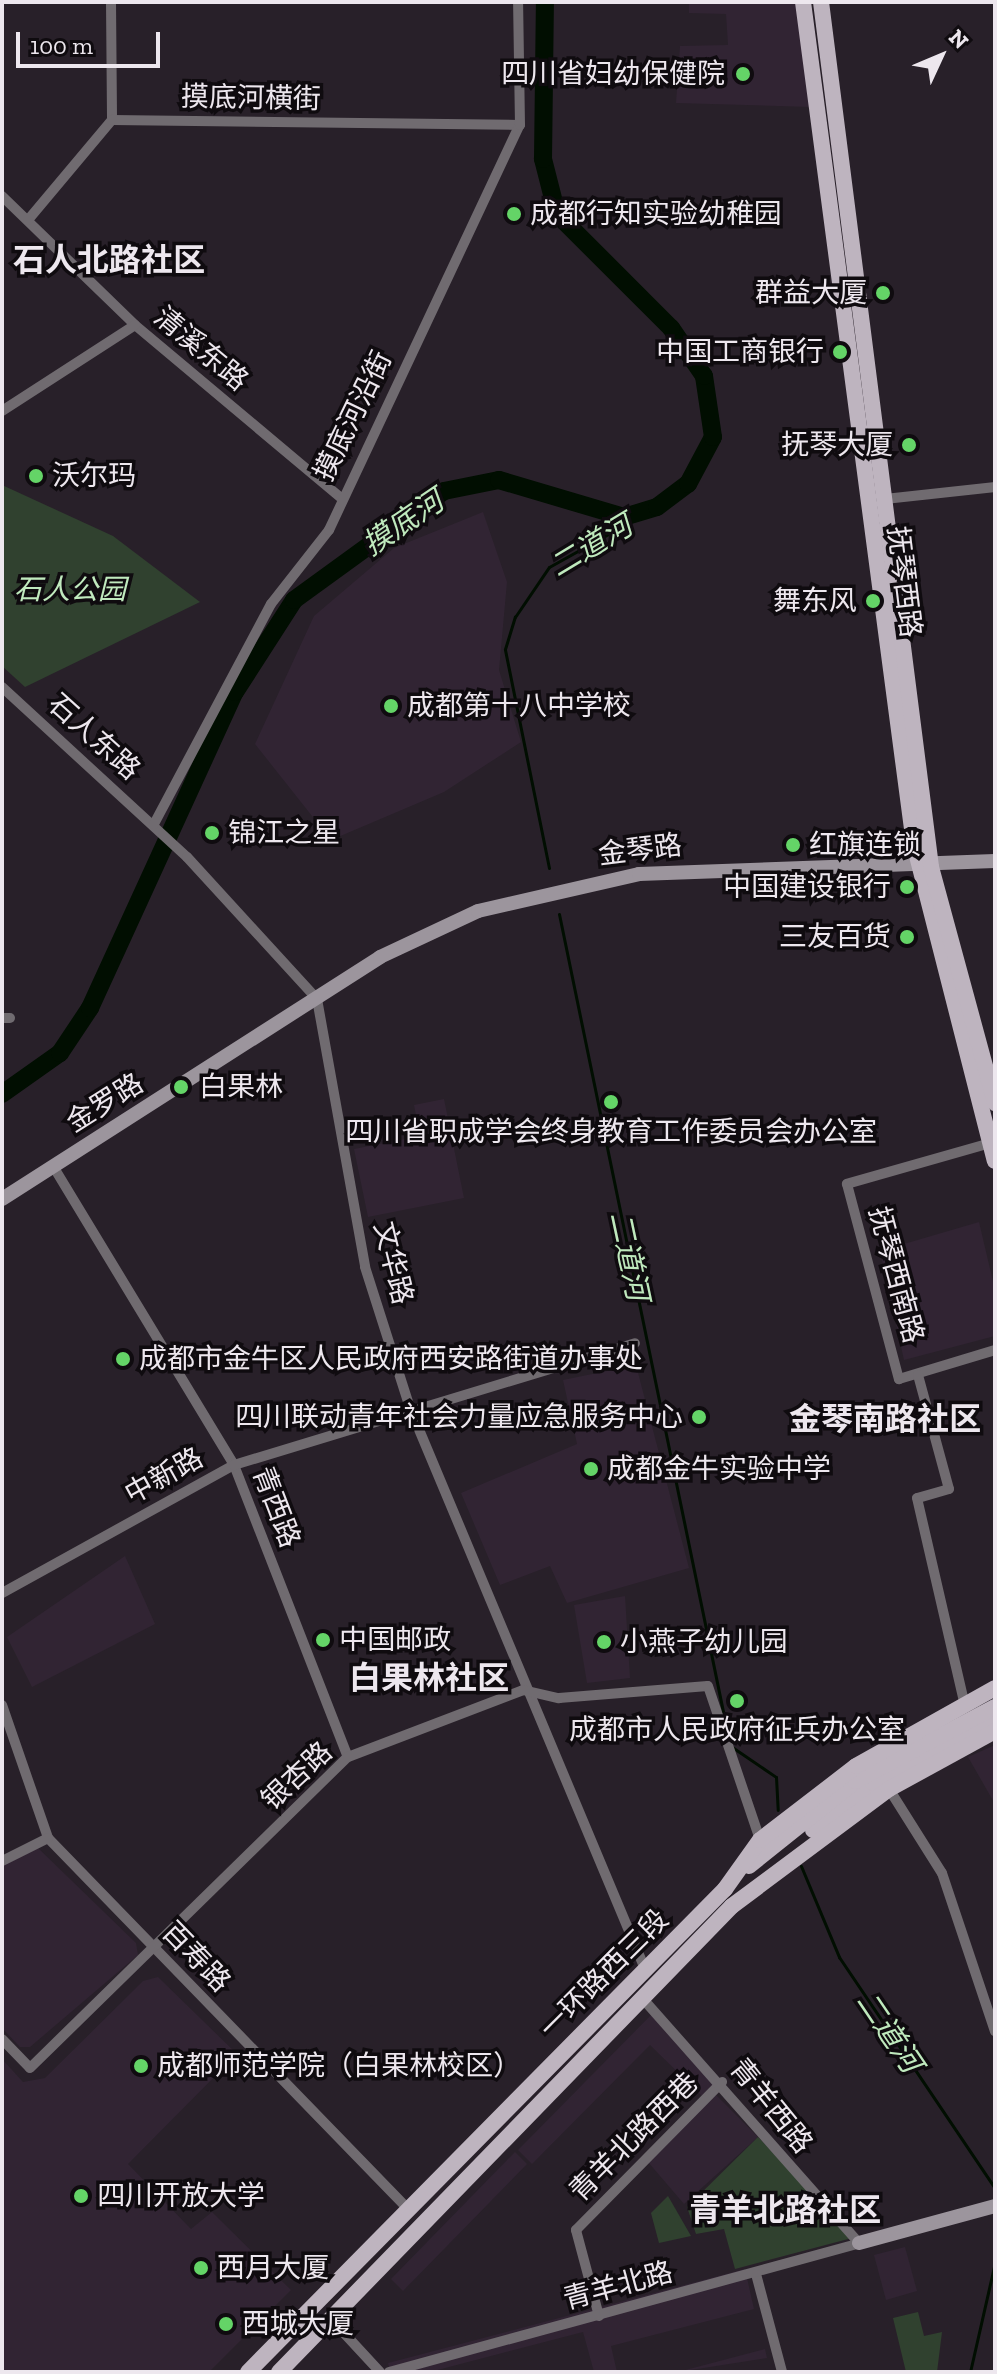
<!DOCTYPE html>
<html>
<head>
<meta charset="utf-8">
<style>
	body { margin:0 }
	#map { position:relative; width:997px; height:2374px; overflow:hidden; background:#282029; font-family:"Zilla Slab","Noto Sans SC",serif }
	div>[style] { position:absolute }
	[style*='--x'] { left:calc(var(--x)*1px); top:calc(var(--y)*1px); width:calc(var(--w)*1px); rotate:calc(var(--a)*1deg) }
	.built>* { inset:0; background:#312433 }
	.green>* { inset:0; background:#30412f }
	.stream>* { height:3px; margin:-1.5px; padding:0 1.5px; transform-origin:1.5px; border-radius:1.5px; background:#010e01 }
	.river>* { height:18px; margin:-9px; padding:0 9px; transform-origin:9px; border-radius:9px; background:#010e01 }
	.street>* { height:10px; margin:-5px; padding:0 5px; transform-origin:5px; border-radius:5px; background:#706b70 }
	.secondary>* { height:14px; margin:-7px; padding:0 7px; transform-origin:7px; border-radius:7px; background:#9c959d }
	.primary>* { height:16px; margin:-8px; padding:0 8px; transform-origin:8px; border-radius:8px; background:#beb4bf }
	.dots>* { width:22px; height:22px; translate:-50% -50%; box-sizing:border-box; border:4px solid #0f0b0f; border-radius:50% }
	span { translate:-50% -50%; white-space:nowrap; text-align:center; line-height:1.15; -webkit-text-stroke:7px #0f0b0f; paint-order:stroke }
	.poi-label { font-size:28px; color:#ede7ee }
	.right { translate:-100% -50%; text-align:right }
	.left { translate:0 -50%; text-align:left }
	.street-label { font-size:28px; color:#ede7ee }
	.park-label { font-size:28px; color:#c0eabe; font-style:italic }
	.water-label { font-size:30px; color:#bfe9bd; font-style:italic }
	.quarter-label { font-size:32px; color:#ede7ee; font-weight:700 }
	.frame { position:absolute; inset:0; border:4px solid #ede7ee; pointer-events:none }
	.north { position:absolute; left:901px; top:16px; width:80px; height:80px; -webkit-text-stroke:6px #0f0b0f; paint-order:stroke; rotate:46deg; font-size:22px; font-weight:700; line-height:32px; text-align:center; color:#ede7ee }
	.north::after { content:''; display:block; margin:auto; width:28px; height:36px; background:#ede7ee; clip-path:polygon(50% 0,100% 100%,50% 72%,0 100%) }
	.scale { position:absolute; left:16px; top:32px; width:144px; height:36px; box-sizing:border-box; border:4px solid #ede7ee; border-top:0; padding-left:10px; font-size:24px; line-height:28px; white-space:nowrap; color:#ede7ee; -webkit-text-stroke:6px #0f0b0f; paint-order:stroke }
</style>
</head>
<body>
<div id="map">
	<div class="built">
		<i style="clip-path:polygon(689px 2px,800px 2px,811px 107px,676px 103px,680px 46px,728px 45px,726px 14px,689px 13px)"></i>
		<i style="clip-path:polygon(483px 512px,507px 582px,499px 670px,521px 742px,444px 792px,331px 840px,255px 744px,314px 616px,394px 548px)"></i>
		<i style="clip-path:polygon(444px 1099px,464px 1198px,368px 1217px,354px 1149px,420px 1136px,414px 1105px)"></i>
		<i style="clip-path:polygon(979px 1222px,995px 1290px,995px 1336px,904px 1360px,880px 1251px)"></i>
		<i style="clip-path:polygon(636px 1365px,689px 1568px,567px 1603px,550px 1566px,500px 1585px,461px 1493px,577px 1444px,563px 1380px)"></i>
		<i style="clip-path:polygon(125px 1556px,155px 1624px,32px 1687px,7px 1637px)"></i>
		<i style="clip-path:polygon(625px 1596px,630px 1678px,587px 1683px,574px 1605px)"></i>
		<i style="clip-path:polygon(995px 1745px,995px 1804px,968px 1757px)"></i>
		<i style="clip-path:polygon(38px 1848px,136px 1943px,138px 1955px,30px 2047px,20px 2047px,2px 2028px,2px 1866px)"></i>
		<i style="clip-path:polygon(158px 1977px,237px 2054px,128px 2164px,191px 2229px,212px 2212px,291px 2290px,209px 2372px,2px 2372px,2px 2059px,23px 2082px,45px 2078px,143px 1981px)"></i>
		<i style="clip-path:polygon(653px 2013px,719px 2082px,703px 2097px,650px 2045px,532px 2164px,518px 2150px)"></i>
		<i style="clip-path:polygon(716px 2095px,758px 2137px,684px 2204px,648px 2162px)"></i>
		<i style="clip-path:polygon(515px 2152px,527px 2164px,403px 2291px,391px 2279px)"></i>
		<i style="clip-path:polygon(905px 2247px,917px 2291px,886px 2300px,874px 2255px)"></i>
		<i style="clip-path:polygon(745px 2269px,754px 2309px,611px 2346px,617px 2372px,594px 2372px,583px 2332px,430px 2372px,390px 2372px,388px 2363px)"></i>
		<i style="clip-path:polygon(765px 2349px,767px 2358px,678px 2372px)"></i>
	</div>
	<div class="green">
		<i style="clip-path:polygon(2px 485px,113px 536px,200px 602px,25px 687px,2px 666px)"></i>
		<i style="clip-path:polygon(758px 2137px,797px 2178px,852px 2238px,735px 2269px,724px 2229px,696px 2234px,687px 2207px)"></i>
		<i style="clip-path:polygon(668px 2196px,691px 2236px,659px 2243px,651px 2213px)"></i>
		<i style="clip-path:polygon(918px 2312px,924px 2336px,942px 2332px,937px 2372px,906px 2372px,893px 2318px)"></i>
	</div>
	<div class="stream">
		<i style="--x:549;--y:868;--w:223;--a:-101.4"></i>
		<i style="--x:505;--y:649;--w:34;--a:-73"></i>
		<i style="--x:515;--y:617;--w:60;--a:-55.8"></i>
		<i style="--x:549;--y:567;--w:124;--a:-29.1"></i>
		<i style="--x:559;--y:914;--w:824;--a:78.38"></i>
		<i style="--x:732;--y:1747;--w:53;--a:34.3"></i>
		<i style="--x:776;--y:1777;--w:33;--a:87"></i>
		<i style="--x:801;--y:1866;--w:99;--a:67.3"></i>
		<i style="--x:839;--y:1957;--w:279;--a:56"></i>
		<i style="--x:970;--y:2372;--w:113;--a:-77.2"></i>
	</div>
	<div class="river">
		<i style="--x:2;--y:1094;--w:71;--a:-35.3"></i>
		<i style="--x:60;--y:1053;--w:54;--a:-56.3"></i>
		<i style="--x:90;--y:1008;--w:348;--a:-65.4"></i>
		<i style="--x:235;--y:692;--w:109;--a:-57.3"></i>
		<i style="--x:294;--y:600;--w:185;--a:-36"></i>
		<i style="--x:444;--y:491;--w:56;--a:-11.3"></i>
		<i style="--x:499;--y:480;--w:130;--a:16.5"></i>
		<i style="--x:624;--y:517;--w:34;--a:-17"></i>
		<i style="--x:657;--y:507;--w:39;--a:-37"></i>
		<i style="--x:688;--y:484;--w:53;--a:-62"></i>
		<i style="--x:713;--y:437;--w:62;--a:-98.4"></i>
		<i style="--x:704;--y:376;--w:58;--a:-124.5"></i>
		<i style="--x:671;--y:328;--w:161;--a:-135"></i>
		<i style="--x:557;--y:214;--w:57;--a:-104.3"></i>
		<i style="--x:543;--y:159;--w:157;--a:-89.3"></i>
	</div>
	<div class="street">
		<i style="--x:111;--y:2;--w:118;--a:89.5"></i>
		<i style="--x:2;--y:196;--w:185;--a:44.1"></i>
		<i style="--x:135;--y:325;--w:268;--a:40"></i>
		<i style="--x:28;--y:220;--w:131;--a:-50"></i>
		<i style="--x:112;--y:120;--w:408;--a:0.7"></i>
		<i style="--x:2;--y:411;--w:158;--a:-32.9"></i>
		<i style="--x:885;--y:499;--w:111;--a:-6.2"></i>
		<i style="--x:2;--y:687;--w:251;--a:42.6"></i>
		<i style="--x:187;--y:857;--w:193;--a:47.5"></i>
		<i style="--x:317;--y:999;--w:272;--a:79.8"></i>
		<i style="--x:365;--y:1267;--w:148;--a:72.3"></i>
		<i style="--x:410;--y:1408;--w:608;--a:67.27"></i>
		<i style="--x:154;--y:824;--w:249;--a:-62"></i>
		<i style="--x:271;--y:604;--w:94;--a:-51.9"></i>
		<i style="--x:329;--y:530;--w:448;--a:-64.8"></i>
		<i style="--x:520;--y:125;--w:123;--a:-90.9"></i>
		<i style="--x:2;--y:1018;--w:8;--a:0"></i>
		<i style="--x:994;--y:1142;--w:153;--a:164.1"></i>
		<i style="--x:847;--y:1184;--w:202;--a:75.1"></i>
		<i style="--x:899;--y:1379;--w:100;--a:-16.8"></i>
		<i style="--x:53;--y:1166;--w:350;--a:58.8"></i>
		<i style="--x:234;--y:1465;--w:313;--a:68.7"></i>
		<i style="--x:918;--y:1375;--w:118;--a:74.8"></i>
		<i style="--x:949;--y:1489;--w:33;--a:164"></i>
		<i style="--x:917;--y:1498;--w:209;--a:77"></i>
		<i style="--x:2;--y:1593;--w:265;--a:-28.9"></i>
		<i style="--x:234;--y:1465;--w:419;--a:-16.9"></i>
		<i style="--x:2;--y:1705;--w:141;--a:70.9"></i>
		<i style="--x:48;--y:1838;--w:518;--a:45.86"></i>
		<i style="--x:889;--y:1789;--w:99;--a:57.8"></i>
		<i style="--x:942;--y:1873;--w:167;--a:71.5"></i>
		<i style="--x:2;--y:1861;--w:51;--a:-26.6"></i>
		<i style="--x:2;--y:2039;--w:40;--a:46"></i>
		<i style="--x:30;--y:2068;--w:445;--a:-44.4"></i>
		<i style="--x:348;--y:1757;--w:187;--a:-20.9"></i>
		<i style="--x:523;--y:1690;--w:37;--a:13"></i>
		<i style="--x:559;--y:1698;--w:149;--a:-4.6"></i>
		<i style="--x:708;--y:1686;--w:163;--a:71.3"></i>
		<i style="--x:756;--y:2274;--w:101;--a:75.1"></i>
		<i style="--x:599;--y:2316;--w:89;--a:-105"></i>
		<i style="--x:576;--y:2230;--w:208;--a:-45.4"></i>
		<i style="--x:331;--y:2319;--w:72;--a:47.2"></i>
		<i style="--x:389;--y:2372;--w:487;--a:-15.3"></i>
		<i style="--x:859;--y:2243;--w:323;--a:-131.5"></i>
	</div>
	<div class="secondary">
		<i style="--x:2;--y:1199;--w:449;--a:-32.6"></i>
		<i style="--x:380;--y:957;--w:108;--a:-25.1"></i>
		<i style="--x:478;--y:911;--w:165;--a:-12.9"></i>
		<i style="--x:639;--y:874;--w:356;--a:-2.1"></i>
		<i style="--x:859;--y:2243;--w:141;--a:-15.2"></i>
	</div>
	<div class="primary">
		<i style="--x:803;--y:2;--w:849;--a:82.49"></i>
		<i style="--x:914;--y:844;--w:327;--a:75.7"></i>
		<i style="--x:821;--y:2;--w:872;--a:82.75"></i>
		<i style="--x:931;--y:867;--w:245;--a:74.8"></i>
		<i style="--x:813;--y:1830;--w:76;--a:-38.1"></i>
		<i style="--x:873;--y:1783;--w:132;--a:-27.9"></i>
		<i style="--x:749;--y:1866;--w:136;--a:-38.7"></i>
		<i style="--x:855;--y:1781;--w:158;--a:-27.9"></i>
		<i style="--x:248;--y:2372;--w:679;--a:-45.36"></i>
		<i style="--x:725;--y:1889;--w:60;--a:-54.5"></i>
		<i style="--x:760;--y:1840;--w:121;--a:-37.6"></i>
		<i style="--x:856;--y:1766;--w:159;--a:-29.3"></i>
		<i style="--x:279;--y:2372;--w:650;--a:-45.81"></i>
		<i style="--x:732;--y:1906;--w:196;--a:-36.7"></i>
		<i style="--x:889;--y:1789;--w:121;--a:-28.7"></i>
	</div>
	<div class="dots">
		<i style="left:743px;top:74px;background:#64d467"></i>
		<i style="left:514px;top:214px;background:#64d467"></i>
		<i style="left:883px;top:293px;background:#64d467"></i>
		<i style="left:840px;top:352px;background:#64d467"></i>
		<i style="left:909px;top:445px;background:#64d467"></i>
		<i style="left:36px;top:476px;background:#64d467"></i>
		<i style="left:873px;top:601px;background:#64d467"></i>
		<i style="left:391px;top:706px;background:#64d467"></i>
		<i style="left:212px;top:833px;background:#64d467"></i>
		<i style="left:793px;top:845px;background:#64d467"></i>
		<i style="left:907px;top:887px;background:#64d467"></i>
		<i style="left:907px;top:937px;background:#64d467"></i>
		<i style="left:181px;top:1087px;background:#64d467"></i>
		<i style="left:611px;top:1102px;background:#64d467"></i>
		<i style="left:123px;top:1359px;background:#64d467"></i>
		<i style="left:699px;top:1417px;background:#64d467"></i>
		<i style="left:591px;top:1469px;background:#64d467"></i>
		<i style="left:323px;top:1640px;background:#64d467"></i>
		<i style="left:604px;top:1642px;background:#64d467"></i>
		<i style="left:737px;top:1701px;background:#64d467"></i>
		<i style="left:141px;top:2066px;background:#64d467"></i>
		<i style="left:81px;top:2196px;background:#64d467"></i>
		<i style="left:201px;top:2268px;background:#64d467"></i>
		<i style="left:226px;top:2324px;background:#64d467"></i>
	</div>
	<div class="poi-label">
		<span class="right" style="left:725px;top:74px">四川省妇幼保健院</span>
		<span class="left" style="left:530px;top:214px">成都行知实验幼稚园</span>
		<span class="right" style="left:867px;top:293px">群益大厦</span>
		<span class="right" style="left:824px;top:352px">中国工商银行</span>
		<span class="right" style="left:893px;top:445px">抚琴大厦</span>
		<span class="left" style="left:52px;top:476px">沃尔玛</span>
		<span class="right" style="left:857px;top:601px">舞东风</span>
		<span class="left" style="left:407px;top:706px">成都第十八中学校</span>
		<span class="left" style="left:228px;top:833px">锦江之星</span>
		<span class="left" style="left:809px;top:845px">红旗连锁</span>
		<span class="right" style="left:891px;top:887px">中国建设银行</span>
		<span class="right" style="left:891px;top:937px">三友百货</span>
		<span class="left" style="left:199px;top:1087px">白果林</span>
		<span style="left:611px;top:1132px">四川省职成学会终身教育工作委员会办公室</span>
		<span class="left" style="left:139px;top:1359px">成都市金牛区人民政府西安路街道办事处</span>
		<span class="right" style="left:683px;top:1417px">四川联动青年社会力量应急服务中心</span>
		<span class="left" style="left:607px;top:1469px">成都金牛实验中学</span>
		<span class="left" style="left:339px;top:1640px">中国邮政</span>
		<span class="left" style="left:620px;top:1642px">小燕子幼儿园</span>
		<span style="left:737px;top:1730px">成都市人民政府征兵办公室</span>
		<span class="left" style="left:157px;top:2066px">成都师范学院（白果林校区）</span>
		<span class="left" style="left:97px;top:2196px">四川开放大学</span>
		<span class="left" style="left:217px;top:2268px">西月大厦</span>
		<span class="left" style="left:242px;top:2324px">西城大厦</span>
	</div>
	<div class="street-label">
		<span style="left:251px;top:98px;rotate:1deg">摸底河横街</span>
		<span style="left:201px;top:349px;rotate:40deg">清溪东路</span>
		<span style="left:353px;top:416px;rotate:-64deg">摸底河沿街</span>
		<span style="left:904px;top:582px;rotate:83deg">抚琴西路</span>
		<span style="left:94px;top:737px;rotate:42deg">石人东路</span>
		<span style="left:640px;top:850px;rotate:-7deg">金琴路</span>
		<span style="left:105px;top:1103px;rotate:-32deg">金罗路</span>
		<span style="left:393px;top:1263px;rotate:76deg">文华路</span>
		<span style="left:896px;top:1275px;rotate:75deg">抚琴西南路</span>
		<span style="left:164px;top:1476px;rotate:-29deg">中新路</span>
		<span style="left:276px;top:1507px;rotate:69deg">青西路</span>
		<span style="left:297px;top:1776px;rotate:-43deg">银杏路</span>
		<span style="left:196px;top:1957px;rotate:46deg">百寿路</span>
		<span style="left:604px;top:1974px;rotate:-45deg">一环路西三段</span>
		<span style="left:771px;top:2106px;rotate:51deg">青羊西路</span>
		<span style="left:634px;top:2137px;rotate:-45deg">青羊北路西巷</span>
		<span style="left:618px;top:2286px;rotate:-15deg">青羊北路</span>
	</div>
	<div class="park-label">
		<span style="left:70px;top:590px">石人公园</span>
	</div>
	<div class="water-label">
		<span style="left:403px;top:523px;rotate:-34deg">摸底河</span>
		<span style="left:591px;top:546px;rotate:-31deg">二道河</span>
		<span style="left:629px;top:1256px;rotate:78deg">二道河</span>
		<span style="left:889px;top:2032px;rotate:56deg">二道河</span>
	</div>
	<div class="quarter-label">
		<span style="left:109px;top:260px">石人北路社区</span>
		<span style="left:885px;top:1419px">金琴南路社区</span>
		<span style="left:429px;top:1678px">白果林社区</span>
		<span style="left:785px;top:2210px">青羊北路社区</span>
	</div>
	<div class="frame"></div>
	<div class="north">N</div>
	<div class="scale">100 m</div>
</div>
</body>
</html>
